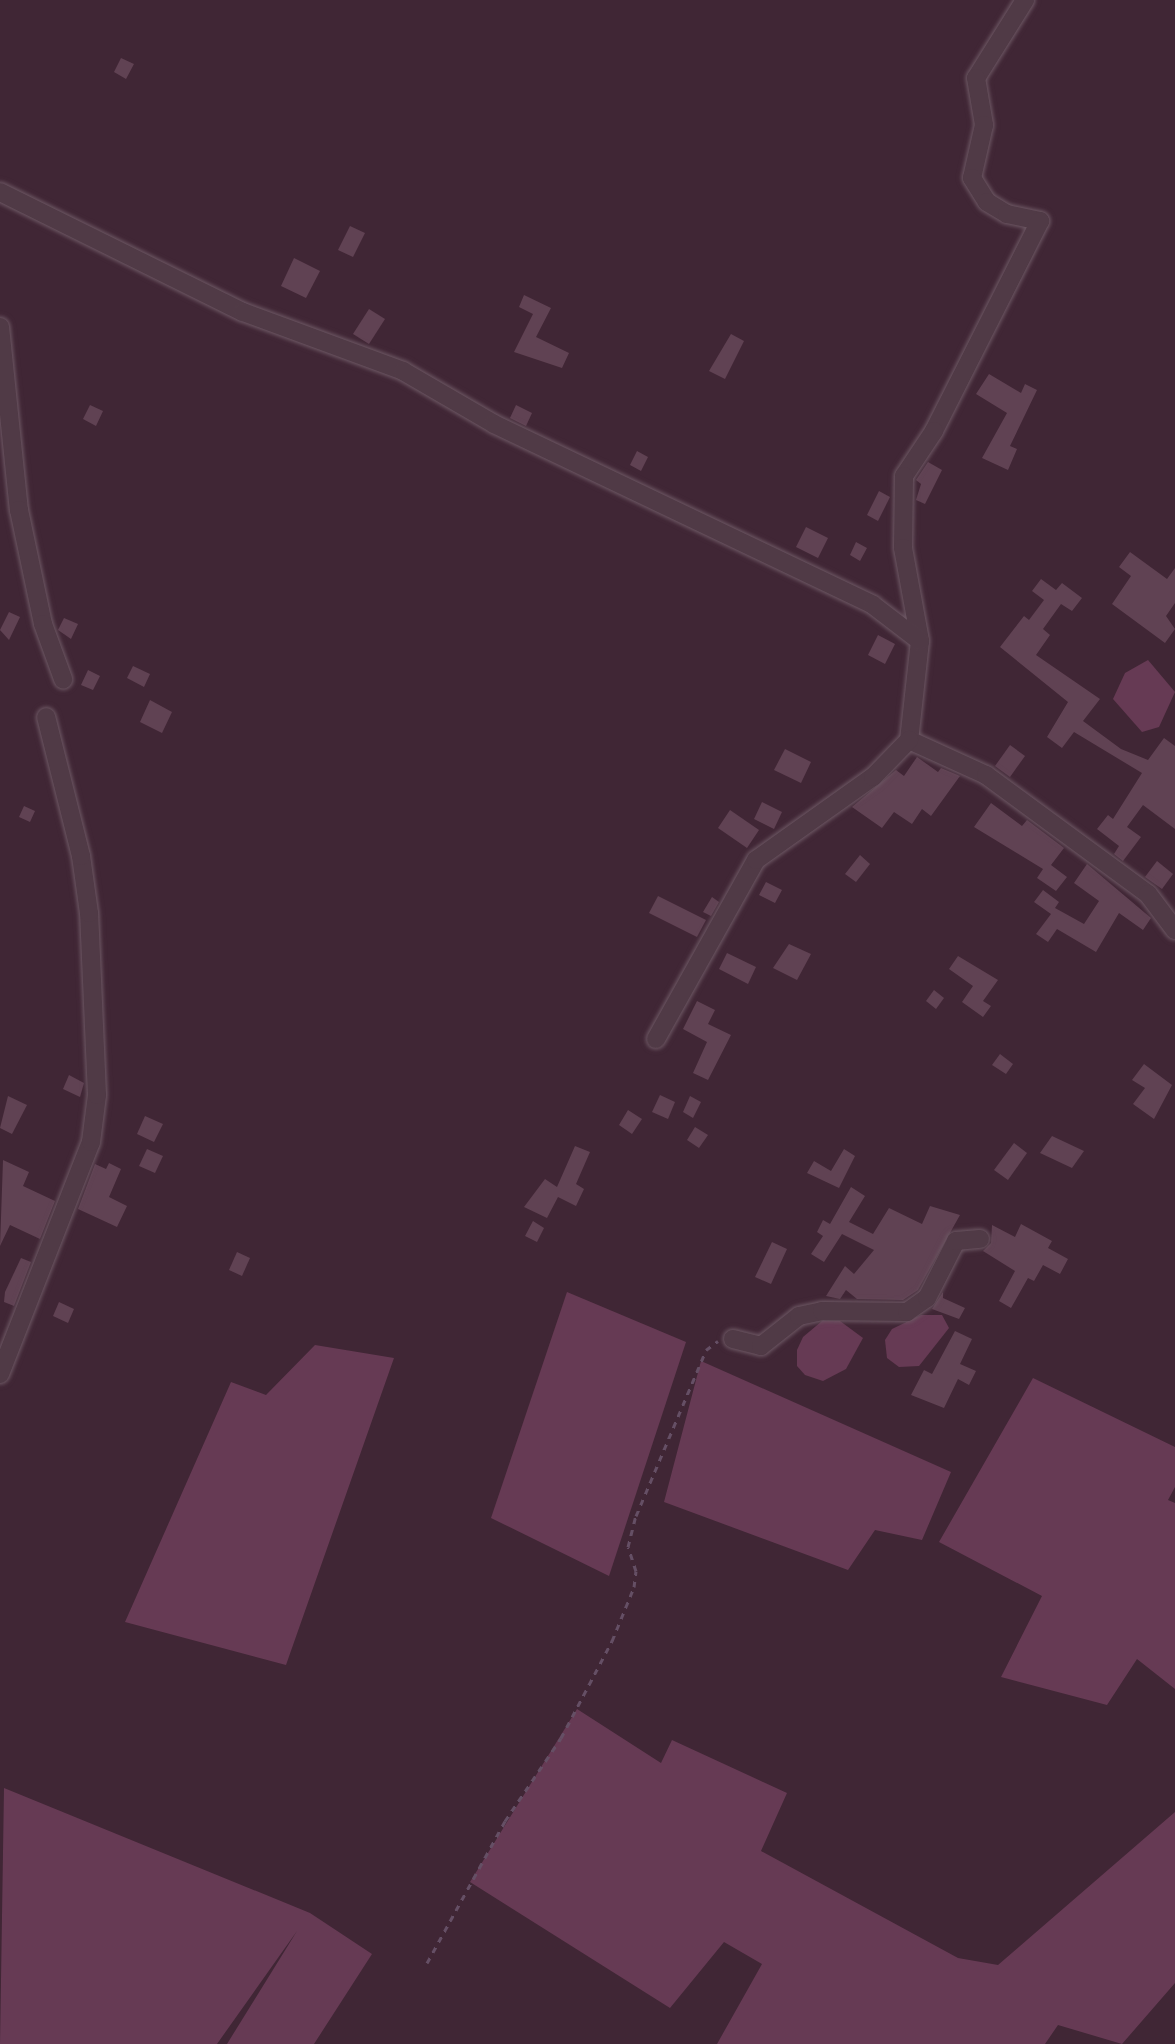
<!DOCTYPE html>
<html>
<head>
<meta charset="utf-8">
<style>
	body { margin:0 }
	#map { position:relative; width:1175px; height:2044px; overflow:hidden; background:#402635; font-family:Cabin,sans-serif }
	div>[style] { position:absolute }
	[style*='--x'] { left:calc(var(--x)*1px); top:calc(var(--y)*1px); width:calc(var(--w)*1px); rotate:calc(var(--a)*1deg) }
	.water>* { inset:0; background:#663a54 }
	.building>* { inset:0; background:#604253 }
	.path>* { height:3px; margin-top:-1.5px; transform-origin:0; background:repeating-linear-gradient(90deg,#654f65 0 6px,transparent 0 12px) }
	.roads { filter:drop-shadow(0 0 2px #6d5864) drop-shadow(0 0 2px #6d5864) }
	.street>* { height:18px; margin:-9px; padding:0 9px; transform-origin:9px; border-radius:9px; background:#503a46 }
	span { translate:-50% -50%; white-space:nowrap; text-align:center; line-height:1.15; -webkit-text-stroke:6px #351f2b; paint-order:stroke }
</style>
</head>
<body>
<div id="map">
	<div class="water">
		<i style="clip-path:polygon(1148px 660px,1175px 692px,1159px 727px,1142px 732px,1113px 699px,1125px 673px)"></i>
		<i style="clip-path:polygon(567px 1292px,686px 1342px,609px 1576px,491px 1518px)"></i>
		<i style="clip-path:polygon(921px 1315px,942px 1315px,949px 1328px,919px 1366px,899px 1367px,887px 1358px,885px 1340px,892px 1329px)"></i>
		<i style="clip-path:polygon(822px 1321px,840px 1321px,863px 1338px,846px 1369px,823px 1381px,805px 1375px,797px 1366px,797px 1350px,803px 1337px)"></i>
		<i style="clip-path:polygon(315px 1345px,394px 1358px,286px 1665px,125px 1622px,231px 1382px,266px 1395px)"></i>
		<i style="clip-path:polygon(701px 1361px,951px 1472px,922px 1540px,875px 1530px,848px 1570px,664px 1502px)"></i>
		<i style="clip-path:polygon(1033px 1378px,1175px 1447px,1175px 1487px,1168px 1500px,1175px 1503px,1175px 1689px,1137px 1659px,1107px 1705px,1001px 1677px,1042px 1596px,939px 1542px)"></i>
		<i style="clip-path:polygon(577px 1709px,661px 1763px,672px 1740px,787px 1793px,761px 1851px,958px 1958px,998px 1965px,1175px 1812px,1175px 1983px,1122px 2044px,1058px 2025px,1045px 2044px,717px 2044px,762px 1964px,724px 1942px,670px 2008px,470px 1882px)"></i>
		<i style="clip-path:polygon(4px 1788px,310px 1913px,372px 1954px,314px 2044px,227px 2044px,297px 1931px,217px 2044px,0 2044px)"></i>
	</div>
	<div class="building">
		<i style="clip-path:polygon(121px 58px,134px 64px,126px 79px,114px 72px)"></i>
		<i style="clip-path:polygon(350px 226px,365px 233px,353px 257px,338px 250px)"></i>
		<i style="clip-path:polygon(294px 258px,320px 271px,306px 298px,281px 286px)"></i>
		<i style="clip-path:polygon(524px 295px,551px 308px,536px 337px,569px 353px,562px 368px,514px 352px,533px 314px,519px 307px)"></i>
		<i style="clip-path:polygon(369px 309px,385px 319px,369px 344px,353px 334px)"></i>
		<i style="clip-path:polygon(731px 334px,744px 341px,725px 379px,709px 371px)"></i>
		<i style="clip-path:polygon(989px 374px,1021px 393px,1025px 384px,1037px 390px,1010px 446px,1017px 449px,1008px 470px,982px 458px,1007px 413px,976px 394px)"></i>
		<i style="clip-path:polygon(90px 405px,103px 411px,96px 426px,83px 419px)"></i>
		<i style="clip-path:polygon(516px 405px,532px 413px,526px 426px,510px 418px)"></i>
		<i style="clip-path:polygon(637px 451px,648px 457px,641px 471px,630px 465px)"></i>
		<i style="clip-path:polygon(928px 462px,942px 470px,925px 504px,916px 500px,921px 484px,916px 480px)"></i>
		<i style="clip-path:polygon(879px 491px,890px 497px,878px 521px,867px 515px)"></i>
		<i style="clip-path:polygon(806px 527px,828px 538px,818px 558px,796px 547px)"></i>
		<i style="clip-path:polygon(856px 542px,867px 548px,860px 561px,850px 555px)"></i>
		<i style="clip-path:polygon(1130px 552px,1167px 579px,1175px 568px,1175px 603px,1166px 616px,1175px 629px,1165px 643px,1112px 604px,1131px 576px,1119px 567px)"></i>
		<i style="clip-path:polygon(1041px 579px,1056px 590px,1062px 583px,1082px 598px,1072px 611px,1061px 604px,1043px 629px,1050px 635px,1036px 655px,1100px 699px,1083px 721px,1121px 749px,1148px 760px,1164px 738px,1175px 746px,1175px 829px,1143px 805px,1127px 827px,1141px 837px,1123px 861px,1114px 854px,1119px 846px,1097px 829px,1108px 815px,1113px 819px,1142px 773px,1074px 732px,1062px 748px,1047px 737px,1068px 702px,1000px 647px,1024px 616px,1029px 620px,1044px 600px,1032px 591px)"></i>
		<i style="clip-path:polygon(9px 612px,20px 617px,9px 640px,0 630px)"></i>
		<i style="clip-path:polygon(64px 618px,78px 624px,71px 639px,58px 630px)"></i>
		<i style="clip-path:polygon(878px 635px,895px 644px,885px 664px,868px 655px)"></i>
		<i style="clip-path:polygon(133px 666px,150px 674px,144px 687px,127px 678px)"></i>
		<i style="clip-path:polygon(88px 670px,100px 676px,93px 690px,81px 685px)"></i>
		<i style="clip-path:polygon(150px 700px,172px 712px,162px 733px,140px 722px)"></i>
		<i style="clip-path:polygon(1010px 745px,1025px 756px,1010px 777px,995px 766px)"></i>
		<i style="clip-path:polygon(785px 749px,811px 762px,801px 783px,774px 770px)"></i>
		<i style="clip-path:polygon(917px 757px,938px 772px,941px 768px,960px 776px,931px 816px,922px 809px,912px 824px,894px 812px,882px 828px,852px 807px,896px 770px,904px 776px)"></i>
		<i style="clip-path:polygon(762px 802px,782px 812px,774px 829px,754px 819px)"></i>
		<i style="clip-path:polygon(991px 803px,1022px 826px,1027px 820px,1064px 848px,1051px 865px,1067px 877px,1056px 891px,1037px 878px,1043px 869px,974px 827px)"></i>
		<i style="clip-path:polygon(24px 806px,35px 811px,30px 822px,19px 817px)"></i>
		<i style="clip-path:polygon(730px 810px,759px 830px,747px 848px,718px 828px)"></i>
		<i style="clip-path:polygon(860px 855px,870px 864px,856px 882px,845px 874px)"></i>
		<i style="clip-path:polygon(1157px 861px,1173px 874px,1162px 889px,1145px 877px)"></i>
		<i style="clip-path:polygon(1087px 864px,1151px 918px,1143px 930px,1119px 913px,1096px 952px,1057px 929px,1048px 942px,1036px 934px,1051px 914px,1034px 902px,1043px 890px,1059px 902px,1055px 908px,1084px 924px,1099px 901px,1074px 883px)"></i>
		<i style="clip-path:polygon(766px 882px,782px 890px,775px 903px,759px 895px)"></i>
		<i style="clip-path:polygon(658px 896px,706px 920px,697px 937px,649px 913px)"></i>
		<i style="clip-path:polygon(712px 897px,719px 902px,711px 916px,703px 912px)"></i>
		<i style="clip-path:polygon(789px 944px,811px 954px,797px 980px,773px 968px)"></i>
		<i style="clip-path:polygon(727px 953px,756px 967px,748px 984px,719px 969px)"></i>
		<i style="clip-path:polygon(958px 956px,998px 980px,983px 1001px,991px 1006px,983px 1017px,962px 1002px,973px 986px,949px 969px)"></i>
		<i style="clip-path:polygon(934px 990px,944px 998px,936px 1009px,926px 1001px)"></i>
		<i style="clip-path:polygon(697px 1001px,715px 1010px,708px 1024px,731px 1035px,708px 1080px,693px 1073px,707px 1042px,683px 1029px)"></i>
		<i style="clip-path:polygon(1000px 1054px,1013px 1064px,1006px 1074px,992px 1065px)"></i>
		<i style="clip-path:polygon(1144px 1064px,1172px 1085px,1154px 1119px,1133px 1104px,1145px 1088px,1132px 1080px)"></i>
		<i style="clip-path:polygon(69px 1075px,84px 1083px,80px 1097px,63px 1089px)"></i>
		<i style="clip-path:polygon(660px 1095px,675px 1102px,668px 1119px,652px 1112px)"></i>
		<i style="clip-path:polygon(8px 1096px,27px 1105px,12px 1134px,0 1128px)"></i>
		<i style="clip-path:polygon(690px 1096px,701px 1102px,693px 1118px,683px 1112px)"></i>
		<i style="clip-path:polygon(628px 1110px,642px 1119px,632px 1134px,619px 1125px)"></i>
		<i style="clip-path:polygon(145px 1116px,163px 1124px,154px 1142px,137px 1134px)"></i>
		<i style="clip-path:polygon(695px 1127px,708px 1135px,699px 1148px,687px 1140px)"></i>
		<i style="clip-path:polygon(1052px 1136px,1084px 1151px,1072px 1168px,1040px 1153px)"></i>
		<i style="clip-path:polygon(1014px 1143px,1027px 1153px,1008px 1180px,994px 1170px)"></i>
		<i style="clip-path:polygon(575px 1146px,590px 1152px,576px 1184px,584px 1189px,576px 1206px,558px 1197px,547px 1218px,524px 1207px,545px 1179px,557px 1187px)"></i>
		<i style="clip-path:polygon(147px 1149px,163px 1156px,155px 1173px,139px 1166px)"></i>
		<i style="clip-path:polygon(844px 1149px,855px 1156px,839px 1188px,807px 1173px,814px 1161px,831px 1171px)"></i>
		<i style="clip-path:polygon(3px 1160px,29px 1172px,23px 1186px,55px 1201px,40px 1239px,10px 1225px,0 1246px)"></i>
		<i style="clip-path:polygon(109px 1163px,121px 1169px,109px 1197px,127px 1206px,117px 1227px,78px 1209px,95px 1164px,106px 1169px)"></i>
		<i style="clip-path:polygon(851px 1187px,865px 1196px,849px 1222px,873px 1234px,889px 1208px,922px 1224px,930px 1206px,960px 1215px,918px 1290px,903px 1300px,857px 1299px,846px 1290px,840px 1299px,826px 1296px,845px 1266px,854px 1274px,874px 1250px,842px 1234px,824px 1262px,811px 1254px,823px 1236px,817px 1232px,823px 1220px,830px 1224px)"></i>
		<i style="clip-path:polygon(533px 1221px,544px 1228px,537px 1242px,525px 1236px)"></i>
		<i style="clip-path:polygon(1021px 1224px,1052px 1241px,1048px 1248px,1068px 1259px,1060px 1274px,1043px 1265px,1034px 1281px,1028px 1278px,1011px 1308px,999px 1301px,1015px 1271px,983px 1251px,991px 1243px,992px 1225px,1015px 1237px)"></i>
		<i style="clip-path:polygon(772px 1242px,787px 1249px,771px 1284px,755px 1277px)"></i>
		<i style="clip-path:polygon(237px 1252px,250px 1258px,242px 1276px,229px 1270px)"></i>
		<i style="clip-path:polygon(21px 1258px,31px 1262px,14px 1306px,4px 1302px,5px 1292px)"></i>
		<i style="clip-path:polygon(943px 1292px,943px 1298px,965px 1308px,959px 1319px,932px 1309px)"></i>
		<i style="clip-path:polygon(59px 1302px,74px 1309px,68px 1323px,53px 1316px)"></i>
		<i style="clip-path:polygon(955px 1331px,972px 1339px,960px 1364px,976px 1371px,969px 1385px,958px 1379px,944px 1408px,911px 1395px,924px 1370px,932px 1374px)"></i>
	</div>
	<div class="path">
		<i style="--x:427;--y:1963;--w:162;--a:-61.2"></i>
		<i style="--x:505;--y:1821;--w:100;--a:-56"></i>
		<i style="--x:561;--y:1738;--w:110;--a:-62.3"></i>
		<i style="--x:612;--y:1641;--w:58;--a:-67.8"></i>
		<i style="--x:634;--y:1587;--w:16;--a:-83"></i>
		<i style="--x:636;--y:1571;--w:25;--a:-108"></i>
		<i style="--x:628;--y:1547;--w:32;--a:-76"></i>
		<i style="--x:636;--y:1516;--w:180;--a:-67.1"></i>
		<i style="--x:706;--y:1350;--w:15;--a:-37"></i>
	</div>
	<div class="roads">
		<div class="street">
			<i style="--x:1025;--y:0;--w:92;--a:122.1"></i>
			<i style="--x:976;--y:78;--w:48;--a:80.3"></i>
			<i style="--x:984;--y:125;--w:54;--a:102.8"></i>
			<i style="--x:972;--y:178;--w:28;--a:58"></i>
			<i style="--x:987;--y:202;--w:23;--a:31"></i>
			<i style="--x:1007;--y:214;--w:34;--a:12"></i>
			<i style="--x:1040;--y:221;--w:235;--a:116.8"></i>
			<i style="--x:934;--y:431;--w:54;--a:123.7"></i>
			<i style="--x:904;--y:476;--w:72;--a:90.8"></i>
			<i style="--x:903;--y:548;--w:95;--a:79.6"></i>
			<i style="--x:920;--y:641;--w:100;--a:96.3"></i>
			<i style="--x:909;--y:740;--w:85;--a:24.4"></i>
			<i style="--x:986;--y:775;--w:201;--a:36.3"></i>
			<i style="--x:1148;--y:894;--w:45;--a:53.1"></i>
			<i style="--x:0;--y:192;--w:271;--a:26.3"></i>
			<i style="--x:243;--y:312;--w:171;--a:20.2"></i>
			<i style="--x:403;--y:371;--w:105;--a:30.2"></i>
			<i style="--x:494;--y:424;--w:420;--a:25.5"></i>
			<i style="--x:873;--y:605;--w:59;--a:37.5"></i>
			<i style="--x:0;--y:327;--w:184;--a:84.1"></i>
			<i style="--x:19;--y:510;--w:116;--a:78.1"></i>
			<i style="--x:43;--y:624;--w:59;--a:70"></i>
			<i style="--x:656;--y:1039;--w:205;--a:-60.8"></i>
			<i style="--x:756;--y:860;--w:143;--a:-35.4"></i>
			<i style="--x:873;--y:777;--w:52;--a:-45.8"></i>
			<i style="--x:733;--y:1339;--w:29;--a:14"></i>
			<i style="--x:761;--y:1346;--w:48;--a:-38.3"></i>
			<i style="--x:799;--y:1316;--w:24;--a:-12"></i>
			<i style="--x:822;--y:1311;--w:85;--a:0.7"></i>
			<i style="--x:907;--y:1312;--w:24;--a:-35"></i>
			<i style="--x:927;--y:1298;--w:64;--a:-63"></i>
			<i style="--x:956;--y:1241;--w:24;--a:-5"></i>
			<i style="--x:0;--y:1374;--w:249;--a:-68.6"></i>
			<i style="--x:91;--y:1142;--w:47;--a:-82.7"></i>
			<i style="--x:97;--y:1095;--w:182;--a:-92.5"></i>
			<i style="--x:89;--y:913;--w:58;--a:-98"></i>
			<i style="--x:81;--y:856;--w:143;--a:-104.1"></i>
		</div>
	</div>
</div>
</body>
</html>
